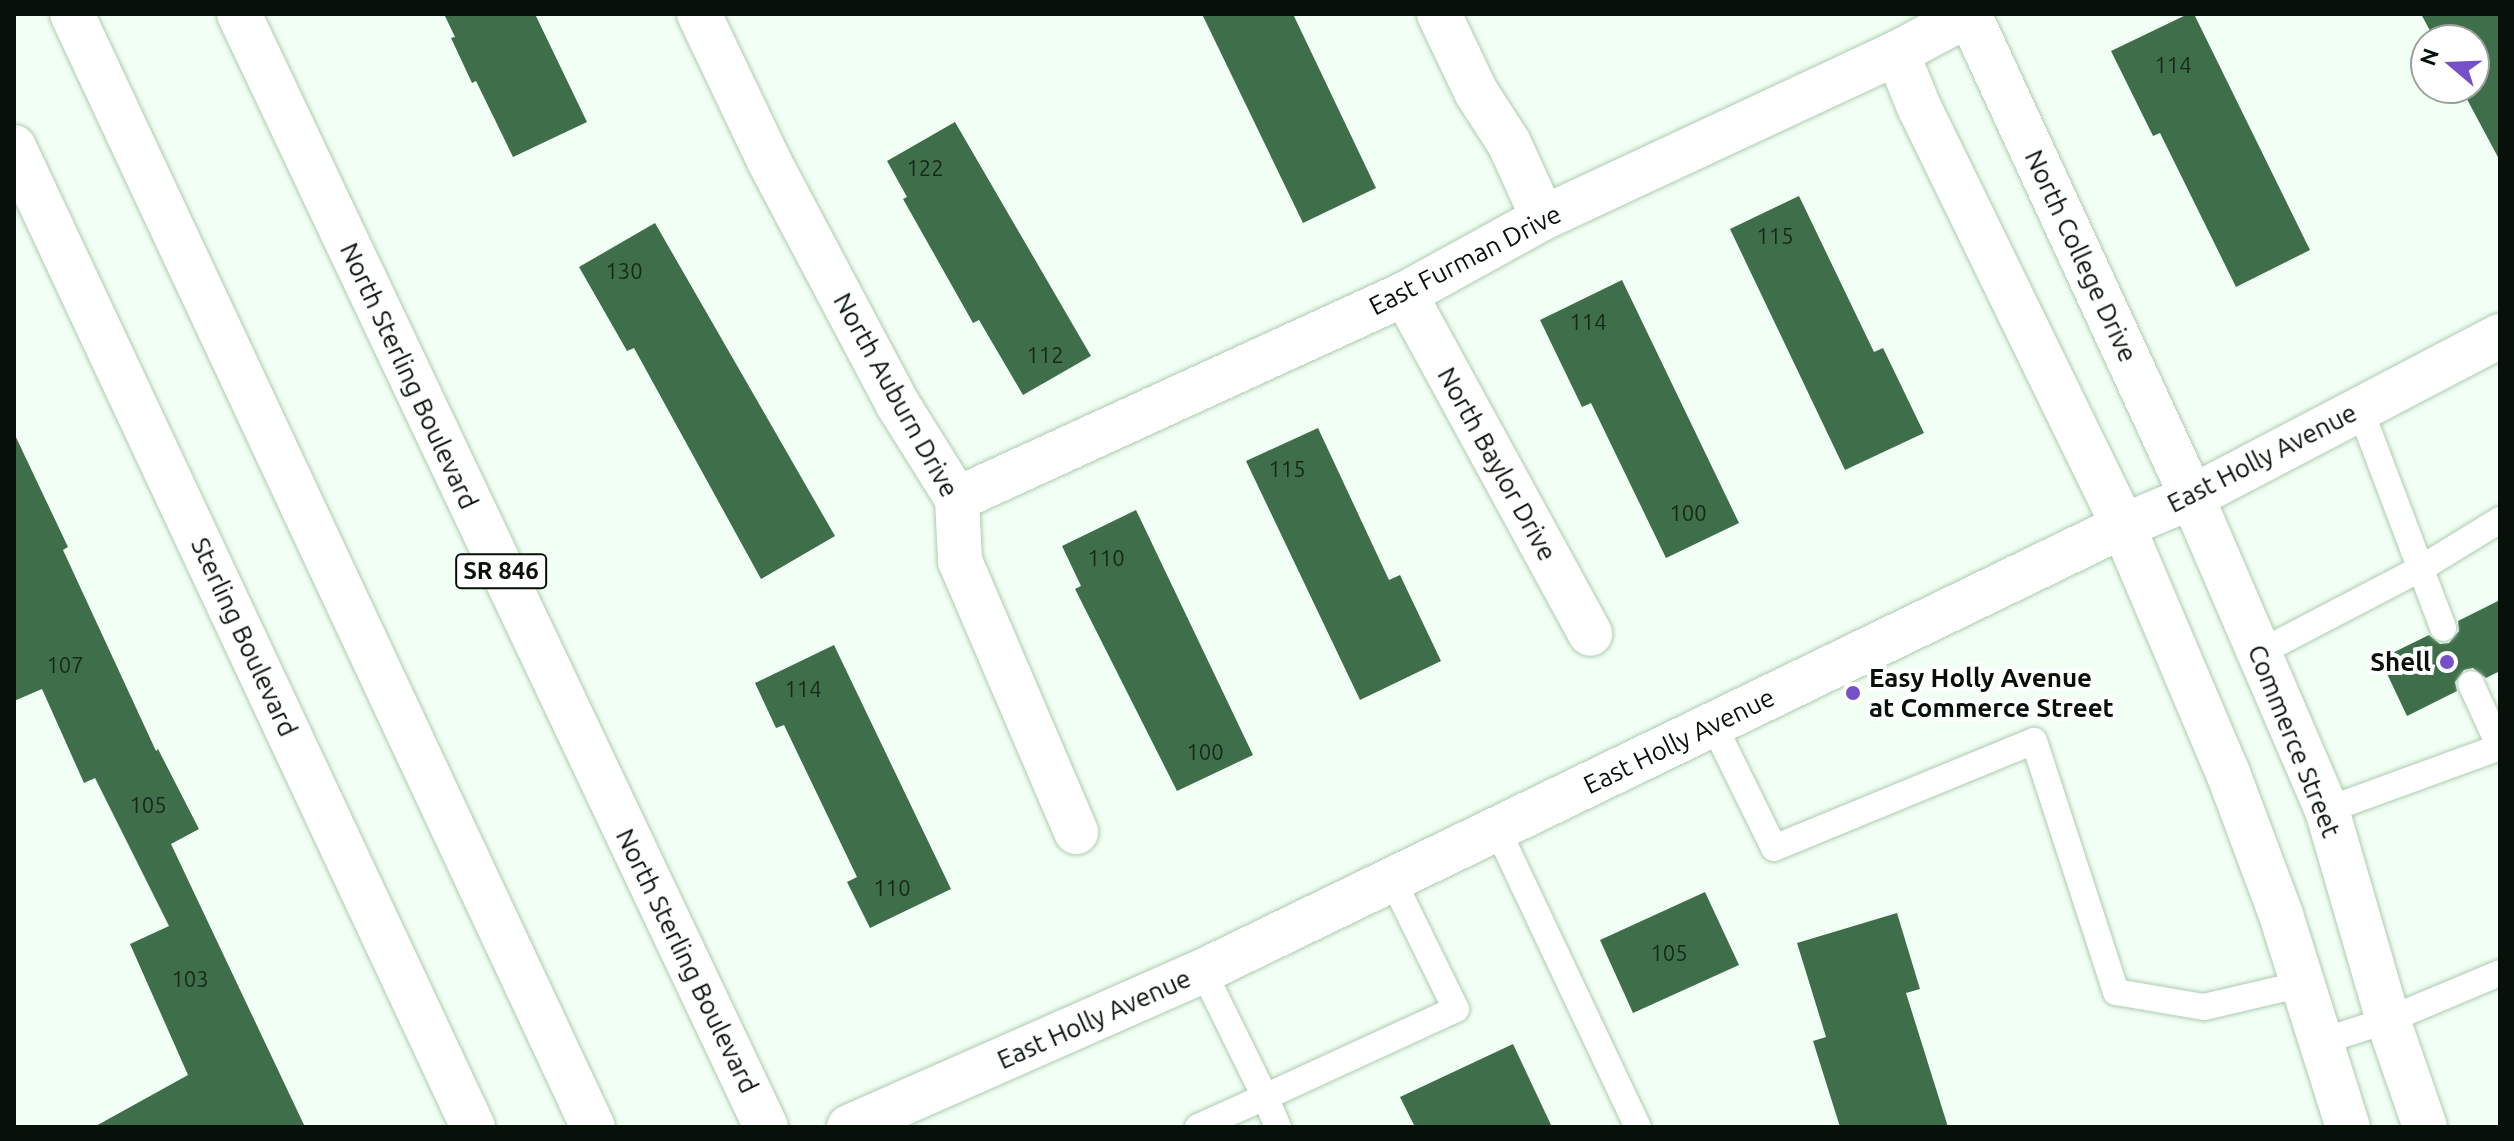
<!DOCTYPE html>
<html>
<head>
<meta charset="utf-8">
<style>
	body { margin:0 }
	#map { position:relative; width:2514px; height:1141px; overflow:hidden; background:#f2fff4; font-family:Ubuntu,sans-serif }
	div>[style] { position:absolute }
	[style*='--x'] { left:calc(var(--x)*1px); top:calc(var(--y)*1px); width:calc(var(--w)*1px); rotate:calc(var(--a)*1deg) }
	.building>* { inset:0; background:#3f6e4a }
	.roads { filter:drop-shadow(0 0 2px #adcbb2) drop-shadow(0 0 2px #adcbb2) }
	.lane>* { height:26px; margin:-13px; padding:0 13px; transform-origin:13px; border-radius:13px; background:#fff }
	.street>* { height:44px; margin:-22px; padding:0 22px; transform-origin:22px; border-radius:22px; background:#fff }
	.secondary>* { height:44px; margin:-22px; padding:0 22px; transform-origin:22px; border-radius:22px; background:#fff }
	.primary>* { height:44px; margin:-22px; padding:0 22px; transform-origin:22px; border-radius:22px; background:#fff }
	.dots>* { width:22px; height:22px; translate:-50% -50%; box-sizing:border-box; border:4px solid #fff; border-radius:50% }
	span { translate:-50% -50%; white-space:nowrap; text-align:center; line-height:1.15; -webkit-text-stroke:8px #fff; paint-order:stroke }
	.number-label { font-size:22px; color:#152819 }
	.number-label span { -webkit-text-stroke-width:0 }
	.shield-label span { padding:2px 6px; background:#fff; border:2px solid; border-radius:6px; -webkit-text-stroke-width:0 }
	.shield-label { font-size:24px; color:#071109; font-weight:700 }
	.street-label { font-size:26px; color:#071109 }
	.poi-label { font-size:26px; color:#071109; font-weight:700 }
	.right { translate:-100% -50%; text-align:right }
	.left { translate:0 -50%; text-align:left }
	.frame { position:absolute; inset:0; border:16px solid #071109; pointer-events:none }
	.north { position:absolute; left:2410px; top:24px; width:80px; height:80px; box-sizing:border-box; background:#fff; border:2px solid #9ca09d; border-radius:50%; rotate:289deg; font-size:22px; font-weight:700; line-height:32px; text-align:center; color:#071109 }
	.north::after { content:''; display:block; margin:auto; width:28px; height:36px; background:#7550c9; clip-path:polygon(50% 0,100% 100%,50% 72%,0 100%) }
</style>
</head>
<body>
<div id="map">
	<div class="building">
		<i style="clip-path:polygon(444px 14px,535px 14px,587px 122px,513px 157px,476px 81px,472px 83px,451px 38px,455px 37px)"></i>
		<i style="clip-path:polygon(1202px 14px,1293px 14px,1376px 188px,1303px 223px)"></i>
		<i style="clip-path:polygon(2188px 14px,2194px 14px,2310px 250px,2236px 287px,2160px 133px,2153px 136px,2111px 51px)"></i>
		<i style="clip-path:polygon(2421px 14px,2500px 14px,2500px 161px,2461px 88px,2474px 88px,2474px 40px,2435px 40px)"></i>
		<i style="clip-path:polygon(955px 122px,1091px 356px,1023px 395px,979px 320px,973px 323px,903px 199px,907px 197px,887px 161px)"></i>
		<i style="clip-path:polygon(1799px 196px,1874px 352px,1883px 348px,1924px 433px,1845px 470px,1730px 229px)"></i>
		<i style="clip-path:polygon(655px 223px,835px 536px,761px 579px,634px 348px,627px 351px,579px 267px)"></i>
		<i style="clip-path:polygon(1622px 280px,1739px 523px,1666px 558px,1591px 403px,1582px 407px,1540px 320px)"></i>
		<i style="clip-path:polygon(1318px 428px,1389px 580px,1400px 575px,1441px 661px,1360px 700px,1246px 461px)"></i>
		<i style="clip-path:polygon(14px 433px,68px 547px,63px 550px,156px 751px,158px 749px,199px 829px,171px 844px,305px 1127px,94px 1127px,188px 1075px,130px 944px,169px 926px,95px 778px,84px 783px,42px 689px,14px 701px)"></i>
		<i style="clip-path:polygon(1136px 510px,1253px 755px,1177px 791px,1075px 589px,1081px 586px,1062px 546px)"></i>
		<i style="clip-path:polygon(2500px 600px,2500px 671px,2486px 678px,2473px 668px,2464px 670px,2455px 682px,2457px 691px,2407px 716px,2380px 659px,2429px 635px,2440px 644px,2449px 643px,2459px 631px,2458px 621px)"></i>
		<i style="clip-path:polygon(834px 645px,951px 889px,870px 928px,847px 882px,857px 877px,784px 725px,776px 728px,755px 683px)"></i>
		<i style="clip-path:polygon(1705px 892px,1739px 965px,1633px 1013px,1600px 940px)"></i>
		<i style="clip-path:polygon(1897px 913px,1920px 989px,1906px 993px,1948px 1127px,1840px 1127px,1813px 1041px,1826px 1037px,1797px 943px)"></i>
		<i style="clip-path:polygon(1513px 1044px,1552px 1127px,1415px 1127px,1400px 1097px)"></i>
	</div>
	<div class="roads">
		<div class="lane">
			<i style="--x:2360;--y:409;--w:234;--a:69.2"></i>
			<i style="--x:2259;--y:653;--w:182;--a:-27.6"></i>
			<i style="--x:2420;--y:569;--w:94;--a:-31.5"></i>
			<i style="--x:1713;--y:724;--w:138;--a:63.8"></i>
			<i style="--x:1774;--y:848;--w:281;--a:-22.4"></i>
			<i style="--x:2034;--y:741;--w:264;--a:71.9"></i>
			<i style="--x:2116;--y:992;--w:89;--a:9.7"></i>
			<i style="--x:2204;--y:1007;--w:102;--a:-13.1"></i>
			<i style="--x:2327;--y:810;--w:184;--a:-20"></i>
			<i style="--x:2500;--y:747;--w:69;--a:-114.7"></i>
			<i style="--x:1497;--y:829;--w:330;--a:64.7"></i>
			<i style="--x:2323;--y:1041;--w:68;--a:-17.9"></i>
			<i style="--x:2388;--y:1020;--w:121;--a:-22.8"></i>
			<i style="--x:1198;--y:1127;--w:73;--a:-24.1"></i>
			<i style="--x:1265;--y:1097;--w:140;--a:-116.2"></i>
			<i style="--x:1278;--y:1127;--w:33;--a:-113"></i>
			<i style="--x:1265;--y:1097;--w:210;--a:-24.7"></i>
			<i style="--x:1456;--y:1009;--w:145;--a:-116.2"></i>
		</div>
		<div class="street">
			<i style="--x:699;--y:14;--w:163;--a:64.5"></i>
			<i style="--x:769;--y:161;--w:274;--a:62.1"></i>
			<i style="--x:897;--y:403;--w:113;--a:58"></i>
			<i style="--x:957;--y:499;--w:62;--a:87.2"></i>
			<i style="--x:960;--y:561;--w:295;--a:66.8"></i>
			<i style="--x:1439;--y:14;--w:86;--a:64.6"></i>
			<i style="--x:1476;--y:92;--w:61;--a:57.1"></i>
			<i style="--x:1509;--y:143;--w:82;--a:65.6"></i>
			<i style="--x:1969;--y:14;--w:532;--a:65.22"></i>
			<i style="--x:2192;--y:497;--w:341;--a:66.7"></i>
			<i style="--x:2327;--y:810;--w:219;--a:73.8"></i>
			<i style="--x:2388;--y:1020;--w:113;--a:70.9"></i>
			<i style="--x:1897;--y:53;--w:58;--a:67.8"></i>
			<i style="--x:1919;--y:107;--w:466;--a:64"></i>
			<i style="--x:2123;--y:526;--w:268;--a:67"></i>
			<i style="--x:2228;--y:773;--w:152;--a:69.5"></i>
			<i style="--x:2281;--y:915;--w:222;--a:72.5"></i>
			<i style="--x:14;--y:147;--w:1082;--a:64.9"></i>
			<i style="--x:1405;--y:294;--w:387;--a:61.4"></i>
			<i style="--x:957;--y:499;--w:493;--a:-24.6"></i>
			<i style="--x:1405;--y:294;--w:158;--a:-28.8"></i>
			<i style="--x:1543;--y:218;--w:391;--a:-25"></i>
			<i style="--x:1897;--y:53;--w:83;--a:-28.1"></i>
		</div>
		<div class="secondary">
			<i style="--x:849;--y:1127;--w:387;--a:-23.8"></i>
			<i style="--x:1203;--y:971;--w:1022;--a:-25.81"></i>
			<i style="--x:2123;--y:526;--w:75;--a:-22.8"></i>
			<i style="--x:2192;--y:497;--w:348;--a:-27.6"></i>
		</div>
		<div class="primary">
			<i style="--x:72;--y:14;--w:1229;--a:64.92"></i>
			<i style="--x:239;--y:14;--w:1231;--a:64.66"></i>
		</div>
	</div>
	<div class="dots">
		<i style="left:2447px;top:662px;background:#7550c9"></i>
		<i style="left:1853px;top:693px;background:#7550c9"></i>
	</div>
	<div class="number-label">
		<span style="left:2173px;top:65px">114</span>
		<span style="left:925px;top:168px">122</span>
		<span style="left:1775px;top:236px">115</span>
		<span style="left:624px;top:271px">130</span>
		<span style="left:1588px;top:322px">114</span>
		<span style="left:1045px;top:355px">112</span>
		<span style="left:1287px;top:469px">115</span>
		<span style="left:1688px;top:513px">100</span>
		<span style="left:1106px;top:558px">110</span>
		<span style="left:65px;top:665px">107</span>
		<span style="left:803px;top:689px">114</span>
		<span style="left:1205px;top:752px">100</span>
		<span style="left:148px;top:805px">105</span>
		<span style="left:892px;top:888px">110</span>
		<span style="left:1669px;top:953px">105</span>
		<span style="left:190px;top:979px">103</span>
	</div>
	<div class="shield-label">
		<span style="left:501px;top:571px">SR 846</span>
	</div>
	<div class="street-label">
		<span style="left:2081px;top:256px;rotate:65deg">North College Drive</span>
		<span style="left:1465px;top:260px;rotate:-27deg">East Furman Drive</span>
		<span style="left:409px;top:376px;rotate:65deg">North Sterling Boulevard</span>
		<span style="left:896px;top:395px;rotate:61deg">North Auburn Drive</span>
		<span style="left:2262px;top:458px;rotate:-27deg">East Holly Avenue</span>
		<span style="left:1497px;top:464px;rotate:61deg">North Baylor Drive</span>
		<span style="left:244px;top:637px;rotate:65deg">Sterling Boulevard</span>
		<span style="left:1679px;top:741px;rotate:-26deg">East Holly Avenue</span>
		<span style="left:2294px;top:741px;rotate:68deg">Commerce Street</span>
		<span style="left:687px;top:961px;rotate:64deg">North Sterling Boulevard</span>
		<span style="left:1094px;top:1019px;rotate:-24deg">East Holly Avenue</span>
	</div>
	<div class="poi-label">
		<span class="right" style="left:2431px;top:662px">Shell</span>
		<span class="left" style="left:1869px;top:693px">Easy Holly Avenue<br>at Commerce Street</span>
	</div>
	<div class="frame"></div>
	<div class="north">N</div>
</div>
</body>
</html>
